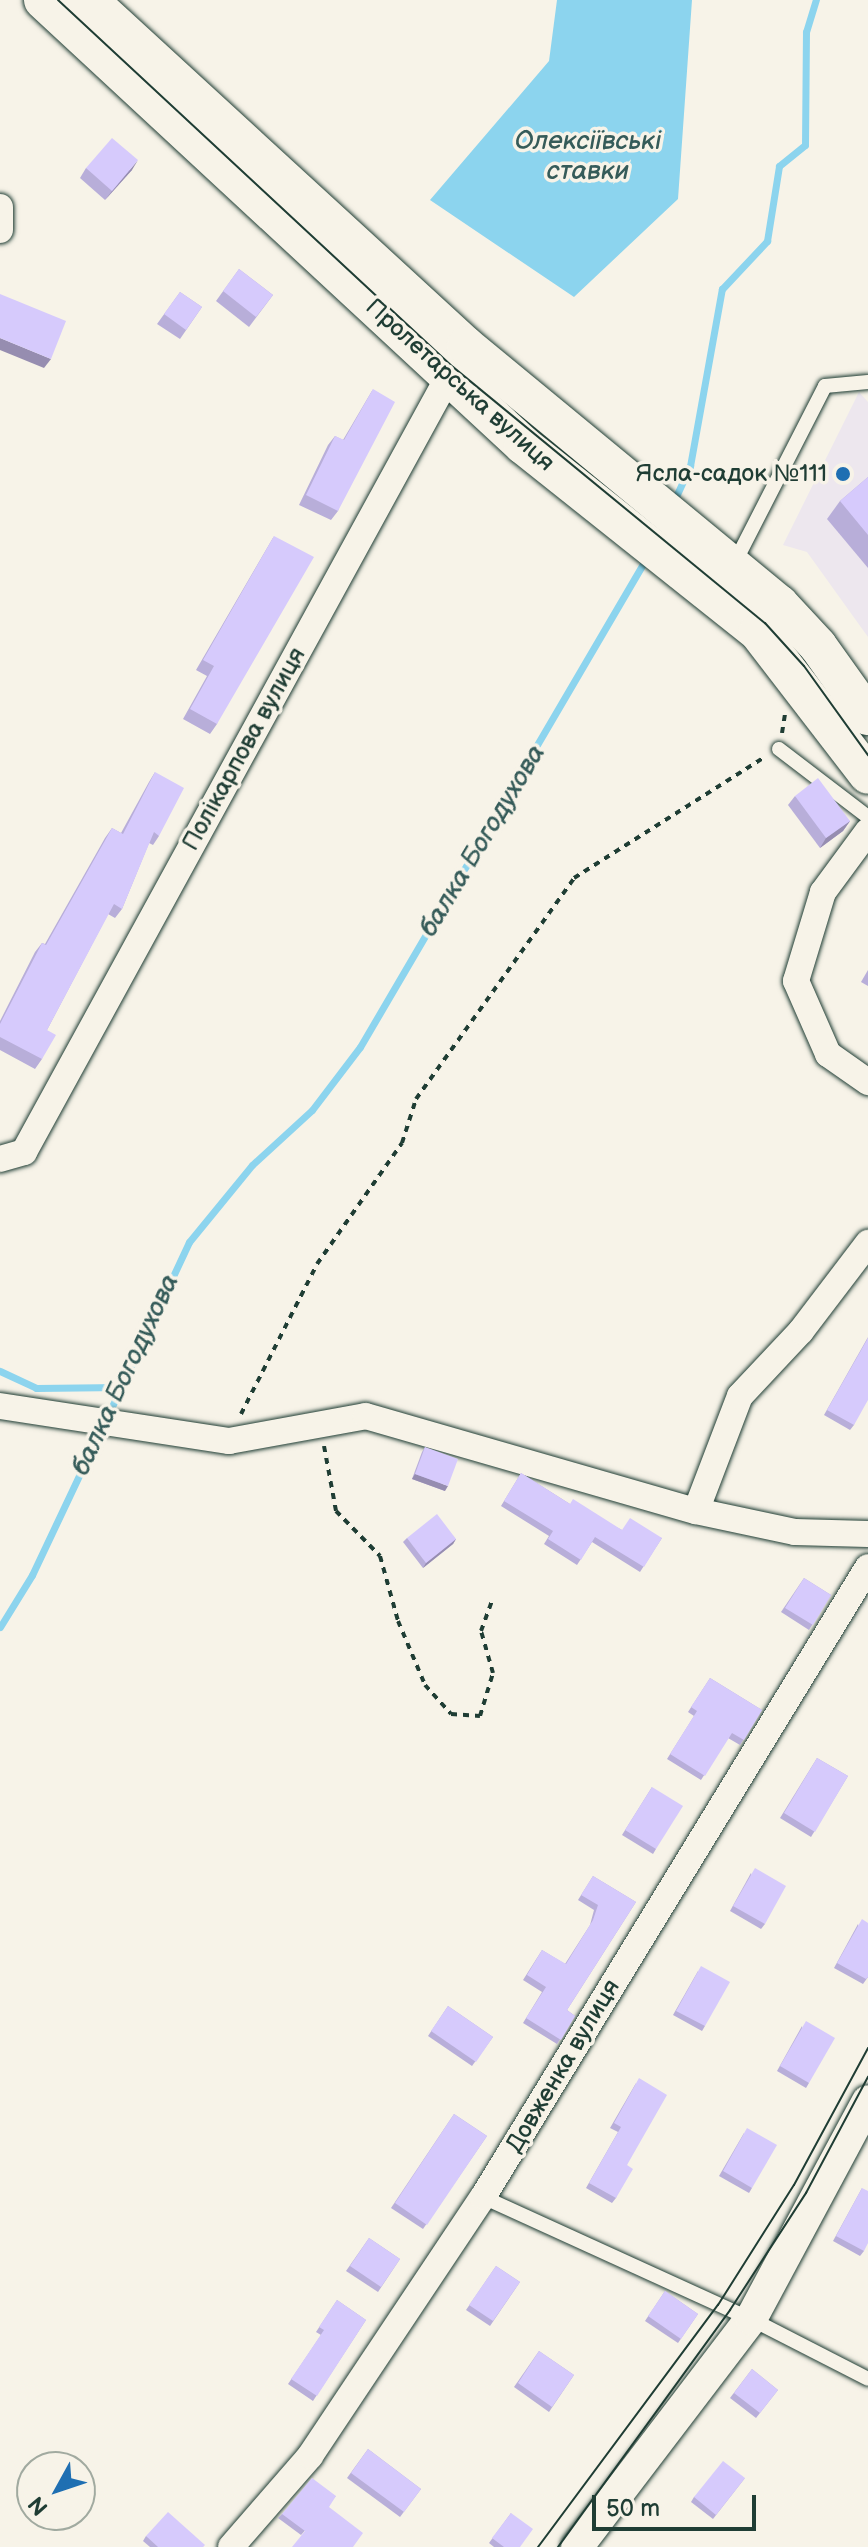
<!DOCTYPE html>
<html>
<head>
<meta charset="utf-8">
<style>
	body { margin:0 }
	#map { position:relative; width:868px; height:2547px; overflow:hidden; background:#f7f3e8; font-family:"Balsamiq Sans",sans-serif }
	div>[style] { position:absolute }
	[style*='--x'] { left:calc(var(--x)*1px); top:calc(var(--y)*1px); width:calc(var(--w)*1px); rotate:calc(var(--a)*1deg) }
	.built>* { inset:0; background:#ede7ee }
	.water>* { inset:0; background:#8cd4ee }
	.stream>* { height:7px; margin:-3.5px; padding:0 3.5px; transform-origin:3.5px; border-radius:3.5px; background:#8cd4ee }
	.path>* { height:4px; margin-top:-2px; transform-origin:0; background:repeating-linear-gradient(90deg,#1f3d34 0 6px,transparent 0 12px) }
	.roads { filter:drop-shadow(0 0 2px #1f3d34) drop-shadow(0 0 2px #1f3d34) }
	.service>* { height:14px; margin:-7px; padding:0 7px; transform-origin:7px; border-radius:7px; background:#f7f3e8 }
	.minor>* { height:26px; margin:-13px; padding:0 13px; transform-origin:13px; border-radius:13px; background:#f7f3e8 }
	.tertiary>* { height:32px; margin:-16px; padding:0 16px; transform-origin:16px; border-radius:16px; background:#f7f3e8 }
	.secondary>* { height:38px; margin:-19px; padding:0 19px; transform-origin:19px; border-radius:19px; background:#f7f3e8 }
	.tram>* { height:2px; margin:-1px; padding:0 1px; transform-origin:1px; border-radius:1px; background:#1f3d34 }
	.wall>* { inset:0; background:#b8aed9 }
	.shaded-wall>* { inset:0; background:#968db0 }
	.building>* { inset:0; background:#d6cafc }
	.dots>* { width:22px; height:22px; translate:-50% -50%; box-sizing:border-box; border:4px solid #f7f3e8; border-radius:50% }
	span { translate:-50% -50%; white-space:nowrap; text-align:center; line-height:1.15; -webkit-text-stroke:7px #f7f3e8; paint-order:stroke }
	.street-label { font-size:24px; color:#1f3d34 }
	.poi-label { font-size:24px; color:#1f3d34 }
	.right { translate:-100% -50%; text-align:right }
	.water-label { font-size:26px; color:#355b59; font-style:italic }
	.north { position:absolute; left:16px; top:2451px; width:80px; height:80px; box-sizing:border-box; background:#f7f3e8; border:2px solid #a1aaa0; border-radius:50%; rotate:230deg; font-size:22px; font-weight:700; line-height:32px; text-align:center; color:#1f3d34 }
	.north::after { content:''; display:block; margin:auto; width:28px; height:36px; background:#1f6fb2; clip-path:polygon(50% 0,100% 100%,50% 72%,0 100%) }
	.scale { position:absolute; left:592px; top:2495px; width:164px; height:36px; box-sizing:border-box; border:4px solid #1f3d34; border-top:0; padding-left:10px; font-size:24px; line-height:28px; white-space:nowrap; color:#1f3d34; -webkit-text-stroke:6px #f7f3e8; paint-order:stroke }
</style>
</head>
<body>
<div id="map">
	<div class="built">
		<i style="clip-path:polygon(859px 392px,868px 402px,868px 637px,807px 552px,783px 545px)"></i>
	</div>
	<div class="water">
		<i style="clip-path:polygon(557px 0,692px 0,678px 199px,574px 297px,430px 200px,549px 61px)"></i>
	</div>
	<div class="stream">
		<i style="--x:673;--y:503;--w:41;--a:-65.3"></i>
		<i style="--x:690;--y:466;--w:180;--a:-79.8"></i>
		<i style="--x:722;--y:289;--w:66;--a:-46.8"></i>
		<i style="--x:767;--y:241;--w:76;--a:-80.9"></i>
		<i style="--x:779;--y:166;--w:33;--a:-39"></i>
		<i style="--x:805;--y:145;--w:113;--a:-89.5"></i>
		<i style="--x:806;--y:32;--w:34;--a:-73"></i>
		<i style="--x:0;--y:1371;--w:40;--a:25"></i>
		<i style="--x:36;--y:1388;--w:85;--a:-0.7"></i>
		<i style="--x:108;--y:1415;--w:191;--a:-64.9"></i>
		<i style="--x:189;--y:1242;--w:99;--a:-50.7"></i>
		<i style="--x:252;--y:1165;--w:81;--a:-42.5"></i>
		<i style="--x:312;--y:1110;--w:79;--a:-52.7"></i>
		<i style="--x:360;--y:1047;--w:568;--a:-59.64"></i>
		<i style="--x:0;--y:1627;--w:61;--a:-58.4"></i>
		<i style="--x:32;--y:1575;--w:164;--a:-64.7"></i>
	</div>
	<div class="path">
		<i style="--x:782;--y:733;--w:19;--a:-81"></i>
		<i style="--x:241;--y:1414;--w:168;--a:-63.1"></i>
		<i style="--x:317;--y:1264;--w:148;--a:-54.9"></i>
		<i style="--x:402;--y:1143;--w:46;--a:-72.3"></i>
		<i style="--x:416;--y:1099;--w:272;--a:-54.4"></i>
		<i style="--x:574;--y:878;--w:226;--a:-32.4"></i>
		<i style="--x:324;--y:1446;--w:66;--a:79.5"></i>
		<i style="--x:336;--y:1511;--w:63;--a:45.6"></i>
		<i style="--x:380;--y:1556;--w:67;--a:74.5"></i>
		<i style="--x:398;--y:1621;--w:69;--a:67.1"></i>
		<i style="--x:425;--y:1685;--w:39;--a:48"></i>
		<i style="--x:451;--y:1714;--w:29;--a:4"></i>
		<i style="--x:480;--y:1716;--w:45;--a:-73.2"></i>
		<i style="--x:493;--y:1673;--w:44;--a:-105.9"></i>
		<i style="--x:481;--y:1631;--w:35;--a:-70"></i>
	</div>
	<div class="roads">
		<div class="service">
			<i style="--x:734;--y:564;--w:200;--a:-62.9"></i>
			<i style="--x:825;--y:386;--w:43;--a:-5.3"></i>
			<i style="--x:779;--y:749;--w:112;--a:37.4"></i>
			<i style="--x:483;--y:2197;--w:294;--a:24.5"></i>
			<i style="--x:751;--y:2319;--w:131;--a:27.1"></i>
		</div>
		<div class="minor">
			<i style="--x:0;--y:207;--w:23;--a:90"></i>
			<i style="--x:868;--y:831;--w:76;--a:126.4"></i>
			<i style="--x:823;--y:892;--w:93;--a:106.9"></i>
			<i style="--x:796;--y:981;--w:80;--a:66.3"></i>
			<i style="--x:828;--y:1054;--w:49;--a:35"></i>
			<i style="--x:0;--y:1159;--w:25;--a:-16"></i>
			<i style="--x:24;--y:1152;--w:900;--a:-61.3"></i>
			<i style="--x:0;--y:1406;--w:232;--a:8.7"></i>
			<i style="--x:229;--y:1441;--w:139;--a:-10.3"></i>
			<i style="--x:366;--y:1416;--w:343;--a:16.1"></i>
			<i style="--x:696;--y:1511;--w:101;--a:12"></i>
			<i style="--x:795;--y:1532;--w:73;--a:1.6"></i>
			<i style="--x:696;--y:1511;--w:123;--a:-69.1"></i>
			<i style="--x:740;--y:1396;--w:89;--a:-46.8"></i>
			<i style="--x:801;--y:1331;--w:111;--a:-52.7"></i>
			<i style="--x:231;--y:2547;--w:121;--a:-49"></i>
			<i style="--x:310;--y:2456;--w:311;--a:-56.3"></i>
			<i style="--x:483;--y:2197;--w:738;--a:-58.57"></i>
		</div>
		<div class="tertiary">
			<i style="--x:577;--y:2547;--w:287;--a:-52.7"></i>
			<i style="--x:751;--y:2319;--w:247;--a:-61.8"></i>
		</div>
		<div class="secondary">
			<i style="--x:43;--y:0;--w:655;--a:42.83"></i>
			<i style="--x:523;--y:445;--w:300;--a:38.5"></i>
			<i style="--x:758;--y:632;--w:180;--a:52.4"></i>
			<i style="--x:89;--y:0;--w:512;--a:42.54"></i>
			<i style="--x:466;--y:346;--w:406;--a:39.5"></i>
			<i style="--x:779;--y:604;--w:57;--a:47.1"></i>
			<i style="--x:818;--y:646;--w:86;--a:54.5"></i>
		</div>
	</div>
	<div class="tram">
		<i style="--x:58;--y:0;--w:539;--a:42.9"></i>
		<i style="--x:453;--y:367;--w:404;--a:39.4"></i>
		<i style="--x:765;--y:623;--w:58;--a:47.8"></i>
		<i style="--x:804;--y:666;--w:110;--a:54.3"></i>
		<i style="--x:538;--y:2547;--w:302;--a:-53.4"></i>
		<i style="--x:718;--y:2305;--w:142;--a:-57.7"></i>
		<i style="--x:794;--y:2185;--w:156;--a:-61.6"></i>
		<i style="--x:558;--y:2547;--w:293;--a:-54"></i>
		<i style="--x:730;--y:2310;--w:140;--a:-57"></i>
		<i style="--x:806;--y:2193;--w:132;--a:-61.9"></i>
	</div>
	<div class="wall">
		<i style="clip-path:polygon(86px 168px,132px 170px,105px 200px,80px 178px)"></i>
		<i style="clip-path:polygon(239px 269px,273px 295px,249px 327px,216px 301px)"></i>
		<i style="clip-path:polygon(180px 292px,202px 307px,180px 339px,157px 324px)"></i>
		<i style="clip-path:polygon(373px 389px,338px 511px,331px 520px,299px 505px,328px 445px,335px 436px,343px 440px)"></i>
		<i style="clip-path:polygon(868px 477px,868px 568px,827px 519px,840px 501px)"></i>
		<i style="clip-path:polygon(274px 536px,217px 724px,210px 734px,183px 719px,207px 676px,196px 670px)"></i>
		<i style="clip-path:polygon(155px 772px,159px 836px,153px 845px,149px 843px,122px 909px,115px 918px,108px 914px,47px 1030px,42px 1059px,35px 1069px,0 1050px,0 1021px,35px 952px,42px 943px,45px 944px,105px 838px,112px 828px,121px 833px,149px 782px)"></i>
		<i style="clip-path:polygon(795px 796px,850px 821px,843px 831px,820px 848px,788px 805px)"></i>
		<i style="clip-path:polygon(868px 970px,868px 986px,861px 982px)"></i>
		<i style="clip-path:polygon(868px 1337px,854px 1425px,850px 1430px,824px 1415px)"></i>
		<i style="clip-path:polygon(425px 1447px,445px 1491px,412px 1479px,422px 1452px)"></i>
		<i style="clip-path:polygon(521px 1473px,570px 1504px,622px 1530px,662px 1538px,640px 1572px,592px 1542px,577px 1565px,544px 1544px,549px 1536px,501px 1506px)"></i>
		<i style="clip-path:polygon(407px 1538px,456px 1539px,453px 1544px,423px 1568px,403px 1542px)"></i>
		<i style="clip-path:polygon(804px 1578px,831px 1595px,809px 1630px,781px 1612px)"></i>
		<i style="clip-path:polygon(710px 1678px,762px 1710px,740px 1745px,728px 1738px,701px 1780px,667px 1759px,694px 1716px,688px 1712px)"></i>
		<i style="clip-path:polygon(817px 1758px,848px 1776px,811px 1837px,780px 1818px)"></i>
		<i style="clip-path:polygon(652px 1787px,656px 1849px,653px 1854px,622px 1835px)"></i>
		<i style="clip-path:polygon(751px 1873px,765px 1924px,761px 1929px,730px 1911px)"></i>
		<i style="clip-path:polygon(593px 1876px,636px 1902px,567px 2010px,575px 2016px,557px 2044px,523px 2023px,542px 1992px,523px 1980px,542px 1950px,565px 1964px,590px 1925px,594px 1910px,578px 1900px)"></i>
		<i style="clip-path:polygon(858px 1924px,868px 1977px,863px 1984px,834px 1968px)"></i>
		<i style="clip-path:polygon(698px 1971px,705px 2026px,702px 2031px,673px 2015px)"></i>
		<i style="clip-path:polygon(448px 2006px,493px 2037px,472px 2066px,428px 2036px)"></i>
		<i style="clip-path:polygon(802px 2026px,809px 2083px,806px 2088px,777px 2071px)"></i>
		<i style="clip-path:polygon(636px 2083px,627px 2165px,616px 2198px,612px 2203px,586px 2188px,618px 2132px,610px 2128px)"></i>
		<i style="clip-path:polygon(454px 2114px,487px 2136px,423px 2229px,391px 2208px)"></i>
		<i style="clip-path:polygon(744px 2133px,752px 2188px,749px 2193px,719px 2176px)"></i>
		<i style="clip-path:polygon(862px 2188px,864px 2251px,860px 2256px,833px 2241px)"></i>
		<i style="clip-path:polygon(369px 2238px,400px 2259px,378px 2292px,346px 2271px)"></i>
		<i style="clip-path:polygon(496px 2266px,520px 2282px,490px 2326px,466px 2310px)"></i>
		<i style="clip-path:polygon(665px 2291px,698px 2314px,678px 2343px,645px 2321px)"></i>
		<i style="clip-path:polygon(337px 2300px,366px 2320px,313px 2401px,288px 2384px,321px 2335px,316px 2332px)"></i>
		<i style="clip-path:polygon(539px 2351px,574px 2375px,549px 2412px,514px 2387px)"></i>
		<i style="clip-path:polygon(752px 2369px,778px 2390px,756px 2418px,730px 2398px)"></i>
		<i style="clip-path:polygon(368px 2449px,421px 2489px,400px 2517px,347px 2478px)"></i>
		<i style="clip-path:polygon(745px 2478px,713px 2519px,691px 2502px,694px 2497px)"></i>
		<i style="clip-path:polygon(336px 2496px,301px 2535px,278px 2518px,282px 2514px)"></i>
		<i style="clip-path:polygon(511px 2513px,520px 2547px,494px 2547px,489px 2543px)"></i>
		<i style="clip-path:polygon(146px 2536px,204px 2547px,150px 2547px,143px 2541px)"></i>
	</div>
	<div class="shaded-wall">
		<i style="clip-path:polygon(138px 160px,132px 170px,105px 200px,112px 191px)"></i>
		<i style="clip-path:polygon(0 338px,51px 359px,44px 368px,0 350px)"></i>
		<i style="clip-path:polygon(850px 821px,843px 831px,820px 848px,826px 838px)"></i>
		<i style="clip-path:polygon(415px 1474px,448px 1486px,445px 1491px,412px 1479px)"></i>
		<i style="clip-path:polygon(456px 1539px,453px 1544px,423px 1568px,426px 1563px)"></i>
	</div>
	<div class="building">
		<i style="clip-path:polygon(112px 138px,138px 160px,112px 191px,86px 168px)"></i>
		<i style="clip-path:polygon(239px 269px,273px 295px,256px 317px,223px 291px)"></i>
		<i style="clip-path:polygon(180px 292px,202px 307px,186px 330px,164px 314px)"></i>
		<i style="clip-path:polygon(0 294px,66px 321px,51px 359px,0 338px)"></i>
		<i style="clip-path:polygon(373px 389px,395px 402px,338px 511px,306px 495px,335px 436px,344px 440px)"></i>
		<i style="clip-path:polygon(868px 477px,868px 535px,840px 501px)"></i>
		<i style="clip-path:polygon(274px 536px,314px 557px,217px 724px,190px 709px,214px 666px,203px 660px)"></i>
		<i style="clip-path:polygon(155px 772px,184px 788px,159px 836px,154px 832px,122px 909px,114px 904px,47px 1030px,56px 1035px,42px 1059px,0 1037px,0 1024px,42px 943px,46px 945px,112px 828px,123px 834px)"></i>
		<i style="clip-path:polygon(818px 778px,850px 821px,826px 838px,795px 796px)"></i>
		<i style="clip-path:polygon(868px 1338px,868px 1400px,854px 1425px,827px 1410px)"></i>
		<i style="clip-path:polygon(425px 1447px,458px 1459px,448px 1486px,415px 1474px)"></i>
		<i style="clip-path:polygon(521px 1473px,570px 1504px,573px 1499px,622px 1530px,630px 1518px,662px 1538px,644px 1567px,595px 1537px,581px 1560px,548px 1539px,553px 1531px,504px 1501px)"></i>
		<i style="clip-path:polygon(437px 1514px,456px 1539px,426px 1563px,407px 1538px)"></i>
		<i style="clip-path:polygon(804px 1578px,831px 1595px,813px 1625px,785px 1608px)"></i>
		<i style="clip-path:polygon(710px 1678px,762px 1710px,744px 1740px,732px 1733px,705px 1776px,670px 1754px,697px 1711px,691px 1707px)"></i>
		<i style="clip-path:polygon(817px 1758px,848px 1776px,815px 1832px,784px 1813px)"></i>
		<i style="clip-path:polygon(652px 1787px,683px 1806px,656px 1849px,625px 1830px)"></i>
		<i style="clip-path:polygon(755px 1868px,786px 1886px,765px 1924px,733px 1906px)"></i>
		<i style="clip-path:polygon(593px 1876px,636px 1902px,567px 2010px,575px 2016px,561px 2040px,526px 2018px,546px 1987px,527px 1975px,542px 1950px,566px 1964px,593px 1920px,598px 1905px,581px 1895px)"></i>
		<i style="clip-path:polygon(862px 1919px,868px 1923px,868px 1977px,866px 1979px,837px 1963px)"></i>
		<i style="clip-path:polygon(701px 1966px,730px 1982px,705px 2026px,676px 2011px)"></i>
		<i style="clip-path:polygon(448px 2006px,493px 2037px,476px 2062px,431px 2031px)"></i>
		<i style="clip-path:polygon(806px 2021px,835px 2038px,809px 2083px,780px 2066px)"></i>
		<i style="clip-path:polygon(639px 2078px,667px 2095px,627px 2165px,633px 2169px,616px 2198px,589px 2183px,621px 2127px,614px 2123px)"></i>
		<i style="clip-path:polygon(454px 2114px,487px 2136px,427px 2225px,395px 2203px)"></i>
		<i style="clip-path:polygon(747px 2128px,777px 2145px,752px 2188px,723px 2171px)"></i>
		<i style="clip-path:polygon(862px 2188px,868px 2191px,868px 2243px,864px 2251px,836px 2236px)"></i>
		<i style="clip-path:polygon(369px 2238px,400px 2259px,381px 2287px,350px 2266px)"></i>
		<i style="clip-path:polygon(496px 2266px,520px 2282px,493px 2321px,469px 2305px)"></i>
		<i style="clip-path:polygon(665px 2291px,698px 2314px,681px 2339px,648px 2316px)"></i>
		<i style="clip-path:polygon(337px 2300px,366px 2320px,317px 2396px,291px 2379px,324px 2330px,319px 2327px)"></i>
		<i style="clip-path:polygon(539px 2351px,574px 2375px,552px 2407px,518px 2383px)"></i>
		<i style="clip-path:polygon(752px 2369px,778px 2390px,760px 2413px,734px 2393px)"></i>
		<i style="clip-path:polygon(368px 2449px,421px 2489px,404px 2512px,351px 2473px)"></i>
		<i style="clip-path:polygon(723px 2461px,745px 2478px,716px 2515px,694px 2497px)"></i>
		<i style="clip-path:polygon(312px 2478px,336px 2496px,329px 2507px,363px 2533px,353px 2547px,292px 2547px,305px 2531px,282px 2514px)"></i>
		<i style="clip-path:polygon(168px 2512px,205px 2545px,203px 2547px,158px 2547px,146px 2536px)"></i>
		<i style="clip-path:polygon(511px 2513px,533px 2529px,520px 2547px,504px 2547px,492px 2538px)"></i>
	</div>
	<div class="dots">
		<i style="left:843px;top:474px;background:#1f6fb2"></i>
	</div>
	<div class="street-label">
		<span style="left:460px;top:385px;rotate:42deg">Пролетарська вулиця</span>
		<span style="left:244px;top:749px;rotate:-61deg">Полікарпова вулиця</span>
		<span style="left:563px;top:2066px;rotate:-59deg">Довженка вулиця</span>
	</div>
	<div class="poi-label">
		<span class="right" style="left:827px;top:474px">Ясла-садок №111</span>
	</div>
	<div class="water-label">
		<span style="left:588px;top:157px">Олексіївські<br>ставки</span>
		<span style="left:483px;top:841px;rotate:-59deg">балка Богодухова</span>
		<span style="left:126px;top:1375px;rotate:-65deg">балка Богодухова</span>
	</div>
	<div class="north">N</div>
	<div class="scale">50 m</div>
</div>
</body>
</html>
